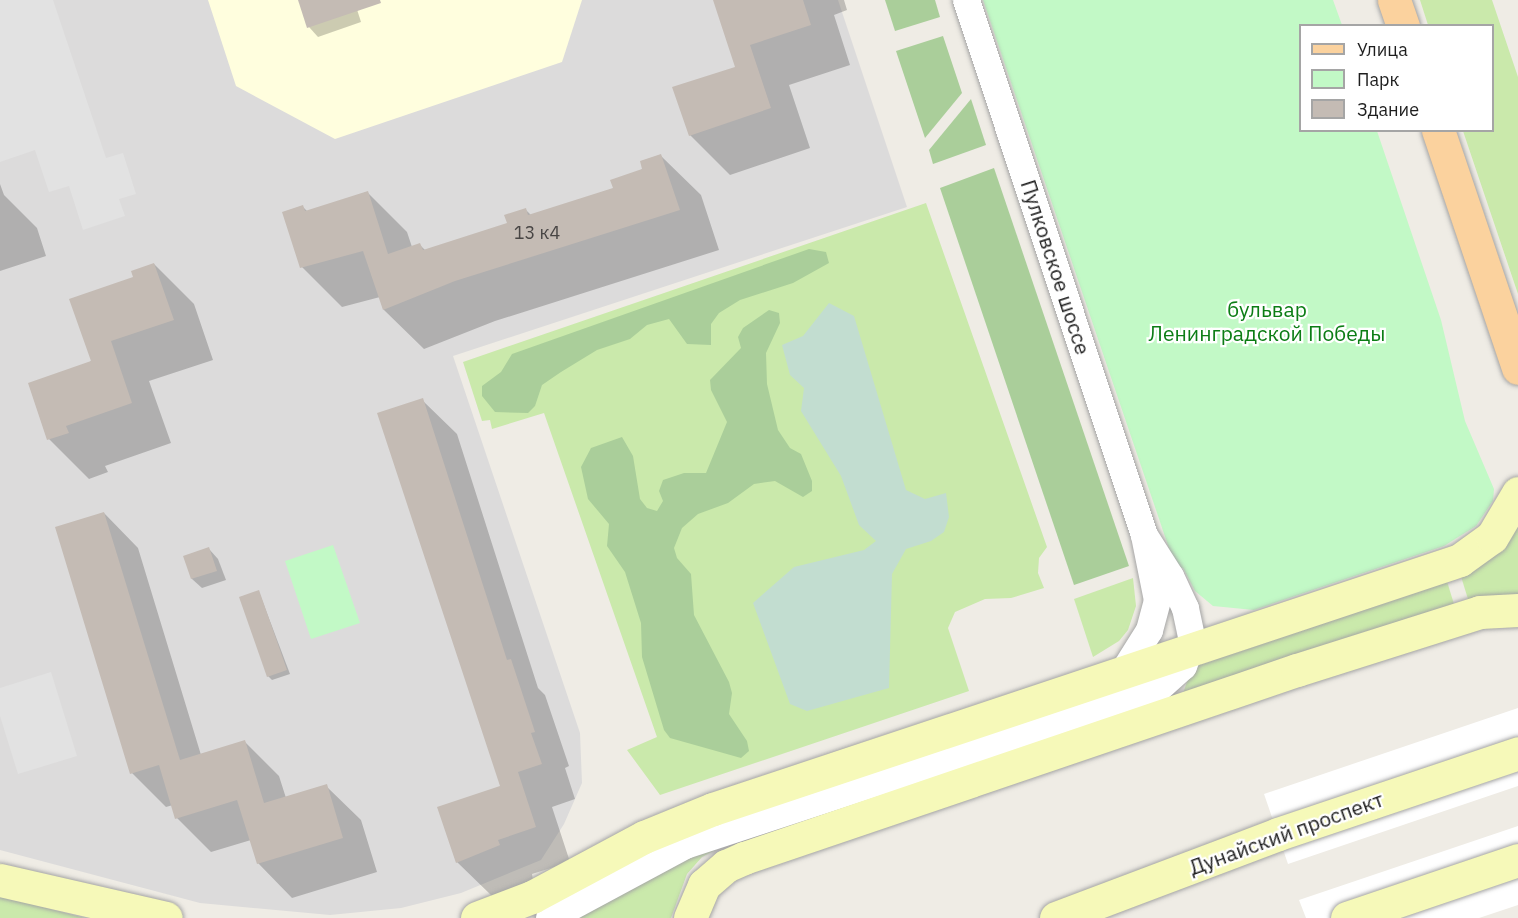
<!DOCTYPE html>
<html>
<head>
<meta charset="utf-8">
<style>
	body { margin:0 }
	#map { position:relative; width:1518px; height:918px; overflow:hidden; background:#efece5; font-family:"IBM Plex Sans",sans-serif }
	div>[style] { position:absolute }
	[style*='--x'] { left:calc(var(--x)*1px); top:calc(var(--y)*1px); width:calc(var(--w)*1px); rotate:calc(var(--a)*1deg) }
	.residential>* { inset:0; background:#dcdbdb }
	.education>* { inset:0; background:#fffede }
	.grass>* { inset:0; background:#cae9ab }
	.forest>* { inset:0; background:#aace9a }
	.wetland>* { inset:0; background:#c2ddd0 }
	.park>* { inset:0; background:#c2f9c6 }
	.parking>* { inset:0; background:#e2e2e2 }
	.pier>* { inset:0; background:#fff }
	.shadow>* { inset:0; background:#0003 }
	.building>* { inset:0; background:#c4bbb4 }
	.roads { filter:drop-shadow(0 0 2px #a5a5a5) drop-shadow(0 0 2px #a5a5a5) }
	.street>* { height:27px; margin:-13.5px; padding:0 13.5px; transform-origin:13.5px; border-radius:13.5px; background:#fff }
	.secondary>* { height:33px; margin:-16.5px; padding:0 16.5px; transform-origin:16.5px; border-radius:16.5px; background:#f6f9b9 }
	.primary>* { height:33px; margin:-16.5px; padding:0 16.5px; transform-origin:16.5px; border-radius:16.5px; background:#fbd29e }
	span { translate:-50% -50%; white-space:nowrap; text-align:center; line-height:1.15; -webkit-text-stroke:4.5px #fff; paint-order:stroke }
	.number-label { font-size:18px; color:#484544 }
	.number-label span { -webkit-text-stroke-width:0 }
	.street-label { font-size:21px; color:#1e1e1e }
	.park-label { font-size:21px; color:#0c7d15 }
	.legend { position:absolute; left:1299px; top:24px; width:195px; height:108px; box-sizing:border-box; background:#fff; border:2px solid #a5a5a5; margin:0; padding:8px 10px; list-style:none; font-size:18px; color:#1e1e1e }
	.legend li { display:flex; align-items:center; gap:12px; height:30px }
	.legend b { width:30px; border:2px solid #a5a5a5 }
</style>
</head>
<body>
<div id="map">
	<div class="residential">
		<i style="clip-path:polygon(0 0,838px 0,907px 207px,453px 356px,580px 733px,582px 783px,564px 824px,541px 860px,461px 893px,401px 908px,330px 915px,200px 903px,0 850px)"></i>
	</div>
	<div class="education">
		<i style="clip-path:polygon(208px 0,582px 0,562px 62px,335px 139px,236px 86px)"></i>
	</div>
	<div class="grass">
		<i style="clip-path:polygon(1420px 0,1492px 0,1518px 77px,1518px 294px,1463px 131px,1492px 130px,1492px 26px,1428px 25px)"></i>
		<i style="clip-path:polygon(926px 203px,1047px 547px,1039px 558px,1038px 573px,1044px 588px,1011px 598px,985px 599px,955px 612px,948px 628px,969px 691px,660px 795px,627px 750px,657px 737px,544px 413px,492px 429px,490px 420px,482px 421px,463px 362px)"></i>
		<i style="clip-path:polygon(1518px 511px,1518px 596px,1468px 599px,1459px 570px)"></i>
		<i style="clip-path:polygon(1445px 575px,1454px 604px,1182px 696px,1194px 662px)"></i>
		<i style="clip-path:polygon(1133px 578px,1136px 606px,1128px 630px,1119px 641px,1093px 657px,1074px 599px)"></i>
		<i style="clip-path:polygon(723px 846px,702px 857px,687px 874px,671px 918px,571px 918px,681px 859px)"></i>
		<i style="clip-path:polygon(0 896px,85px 918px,0 918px)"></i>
	</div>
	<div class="forest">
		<i style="clip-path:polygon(885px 0,935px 0,940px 17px,895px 31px)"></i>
		<i style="clip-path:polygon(943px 36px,962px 93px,925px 138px,896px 51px)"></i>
		<i style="clip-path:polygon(971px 99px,986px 145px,933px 164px,929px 150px)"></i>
		<i style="clip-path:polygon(994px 168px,1129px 566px,1074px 585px,940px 188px)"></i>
		<i style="clip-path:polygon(809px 249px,826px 252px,829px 263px,793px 283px,740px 300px,719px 313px,711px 324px,711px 345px,687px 344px,669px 319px,647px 325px,630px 339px,597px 350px,561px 372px,542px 385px,535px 406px,528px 413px,495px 412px,482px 396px,482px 386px,501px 372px,512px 354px)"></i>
		<i style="clip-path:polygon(769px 310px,779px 313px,780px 323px,766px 353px,767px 384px,778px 430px,790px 448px,801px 454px,812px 481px,812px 491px,803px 497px,775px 481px,754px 484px,728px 503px,698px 514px,682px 528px,674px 548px,677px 558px,691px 574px,694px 615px,729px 682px,732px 693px,729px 714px,747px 741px,749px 751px,741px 758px,670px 738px,664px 730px,642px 657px,641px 623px,625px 572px,607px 546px,609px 524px,588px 499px,581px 467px,591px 448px,622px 437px,633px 456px,640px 499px,647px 508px,657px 511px,663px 501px,659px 491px,663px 480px,684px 473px,706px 473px,727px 422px,711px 390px,710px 380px,741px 348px,738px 337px,743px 328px)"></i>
	</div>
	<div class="wetland">
		<i style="clip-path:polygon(829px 303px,854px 316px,906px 490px,925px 499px,946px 493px,949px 517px,944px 532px,931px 541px,906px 549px,892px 574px,889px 688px,807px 711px,790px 704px,753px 603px,794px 567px,864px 550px,876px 541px,859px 525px,841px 476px,801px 411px,804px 388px,790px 375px,782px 345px,803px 336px)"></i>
	</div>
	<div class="park">
		<i style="clip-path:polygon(983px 0,1333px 0,1342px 25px,1300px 26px,1300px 130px,1377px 131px,1441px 320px,1465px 421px,1494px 489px,1493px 501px,1476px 526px,1444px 546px,1254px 610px,1213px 606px,1195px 591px,1183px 568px,1176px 569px)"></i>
		<i style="clip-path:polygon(333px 545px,360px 623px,311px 639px,285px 561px)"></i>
	</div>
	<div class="parking">
		<i style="clip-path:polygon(0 0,53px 0,106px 158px,123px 153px,136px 194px,119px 199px,125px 216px,83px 230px,69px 186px,49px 192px,35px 150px,0 162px)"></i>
		<i style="clip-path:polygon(51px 672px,77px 756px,18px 774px,0 716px,0 688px)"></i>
	</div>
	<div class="pier">
		<i style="clip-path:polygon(1518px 708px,1518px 786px,1288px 864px,1264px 794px)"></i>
		<i style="clip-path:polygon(1518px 826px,1518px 905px,1479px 918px,1306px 918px,1299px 900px)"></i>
	</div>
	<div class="shadow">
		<i style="clip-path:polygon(300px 0,354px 0,361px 22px,318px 37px,309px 27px)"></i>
		<i style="clip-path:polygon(720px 0,844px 0,847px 10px,834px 15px,850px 65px,789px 85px,810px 148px,730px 175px,690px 135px,737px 68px)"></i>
		<i style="clip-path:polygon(661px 156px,701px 195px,719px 250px,495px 321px,424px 349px,384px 310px,380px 297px,342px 307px,302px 267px,302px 206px,308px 212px,367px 192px,407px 232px,412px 247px,420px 245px,426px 251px,509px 224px,525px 209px,532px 216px,615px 188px)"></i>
		<i style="clip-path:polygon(0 184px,4px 195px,37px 228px,46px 256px,0 271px)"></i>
		<i style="clip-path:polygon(154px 264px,194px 304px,213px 360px,149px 381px,171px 443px,105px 466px,108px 472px,89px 479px,49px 439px,135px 278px)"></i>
		<i style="clip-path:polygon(422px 400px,457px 434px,538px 688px,545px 695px,569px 766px,565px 768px,575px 799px,552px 807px,570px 862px,532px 874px,533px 880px,492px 896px,457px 862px,502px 787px)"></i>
		<i style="clip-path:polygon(104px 513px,138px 548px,201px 755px,245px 742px,279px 776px,286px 798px,326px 786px,361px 820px,377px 872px,292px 898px,258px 863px,251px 840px,211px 852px,177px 818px,173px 805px,166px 807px,132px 773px)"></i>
		<i style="clip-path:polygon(209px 549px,218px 559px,226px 580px,202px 588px,192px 579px,185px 557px)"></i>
		<i style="clip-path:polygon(259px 592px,290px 674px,272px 680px,268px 676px)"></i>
	</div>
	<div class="building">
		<i style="clip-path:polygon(298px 0,380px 0,381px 3px,307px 28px)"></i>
		<i style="clip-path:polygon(713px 0,803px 0,811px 25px,750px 45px,771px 108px,689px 136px,672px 87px,735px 67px)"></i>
		<i style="clip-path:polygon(661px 154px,680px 210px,455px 281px,383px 310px,363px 251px,300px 268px,282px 212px,303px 205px,305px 211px,368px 191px,388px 254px,420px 243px,423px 250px,507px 223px,504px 215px,526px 208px,528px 215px,613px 188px,610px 180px,642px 169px,640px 161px)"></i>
		<i style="clip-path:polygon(154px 263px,174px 320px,111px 341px,132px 403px,66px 426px,69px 433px,47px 440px,28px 383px,91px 361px,69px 299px,133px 277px,131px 271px)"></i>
		<i style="clip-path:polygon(423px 398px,507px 660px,511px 659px,535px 732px,531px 733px,542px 764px,518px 772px,536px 827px,498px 840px,500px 845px,456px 863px,437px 807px,500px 786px,377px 413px)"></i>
		<i style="clip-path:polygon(104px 512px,180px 760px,245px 740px,264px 803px,327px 784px,343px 838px,257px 864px,237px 800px,175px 819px,159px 765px,130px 774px,55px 527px)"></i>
		<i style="clip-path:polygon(209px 547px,217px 571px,191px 579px,183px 556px)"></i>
		<i style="clip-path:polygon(259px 590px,287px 670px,267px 677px,239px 597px)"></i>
	</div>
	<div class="roads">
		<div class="street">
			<i style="--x:966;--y:0;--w:564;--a:71.6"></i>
			<i style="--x:1144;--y:535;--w:66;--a:78.7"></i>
			<i style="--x:1157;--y:600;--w:31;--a:105"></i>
			<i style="--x:1149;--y:630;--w:54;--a:122.2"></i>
			<i style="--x:549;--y:918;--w:154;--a:-28.2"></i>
			<i style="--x:685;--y:845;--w:496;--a:-18.2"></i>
			<i style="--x:1156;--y:690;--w:36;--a:-42"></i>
			<i style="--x:1183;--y:666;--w:27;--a:-70"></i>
			<i style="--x:1192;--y:641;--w:34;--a:-102"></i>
			<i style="--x:1185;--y:608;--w:35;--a:-115"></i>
			<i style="--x:1170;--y:576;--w:49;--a:-122.4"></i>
		</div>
		<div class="secondary">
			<i style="--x:0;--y:880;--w:170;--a:12.9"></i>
			<i style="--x:477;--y:918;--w:59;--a:-20.9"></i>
			<i style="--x:532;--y:897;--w:127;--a:-28.2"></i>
			<i style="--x:644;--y:837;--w:74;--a:-22.1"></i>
			<i style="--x:713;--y:809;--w:787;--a:-18.43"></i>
			<i style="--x:1460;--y:560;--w:39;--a:-36"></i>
			<i style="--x:1492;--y:537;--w:51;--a:-59.4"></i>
			<i style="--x:690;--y:918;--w:36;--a:-67"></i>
			<i style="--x:704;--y:885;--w:29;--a:-41"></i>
			<i style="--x:726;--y:866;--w:20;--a:-24"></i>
			<i style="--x:744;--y:858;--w:584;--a:-18.78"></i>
			<i style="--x:1297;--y:670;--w:192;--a:-17.6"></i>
			<i style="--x:1480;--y:612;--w:38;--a:-3"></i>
			<i style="--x:1056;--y:918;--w:237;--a:-20.7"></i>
			<i style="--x:1278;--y:834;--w:253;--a:-18.6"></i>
			<i style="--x:1347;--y:918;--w:181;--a:-18.7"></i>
		</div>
		<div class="primary">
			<i style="--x:1394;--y:0;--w:28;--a:71"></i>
			<i style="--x:1438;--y:130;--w:251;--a:71.4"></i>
		</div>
	</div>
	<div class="number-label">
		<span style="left:537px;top:233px">13 к4</span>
	</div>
	<div class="street-label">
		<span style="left:1056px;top:267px;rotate:72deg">Пулковское шоссе</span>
		<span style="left:1286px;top:833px;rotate:-20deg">Дунайский проспект</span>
	</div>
	<div class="park-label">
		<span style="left:1267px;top:321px">бульвар<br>Ленинградской Победы</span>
	</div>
	<ul class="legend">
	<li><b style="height:8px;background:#fbd29e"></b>Улица</li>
	<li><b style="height:16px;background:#c2f9c6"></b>Парк</li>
	<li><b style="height:16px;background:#c4bbb4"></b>Здание</li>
	</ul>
</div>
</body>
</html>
